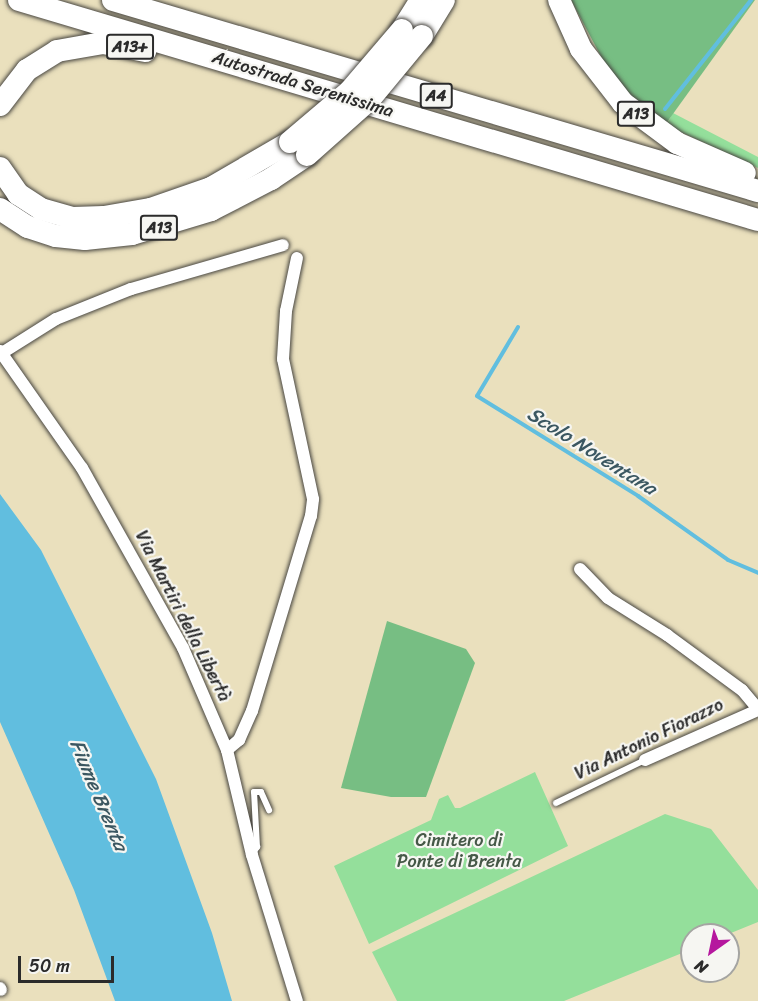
<!DOCTYPE html>
<html>
<head>
<meta charset="utf-8">
<style>
	body { margin:0 }
	#map { position:relative; width:758px; height:1001px; overflow:hidden; background:#eae0bd; font-family:Sriracha,sans-serif }
	div>[style] { position:absolute }
	[style*='--x'] { left:calc(var(--x)*1px); top:calc(var(--y)*1px); width:calc(var(--w)*1px); rotate:calc(var(--a)*1deg) }
	.green>* { inset:0; background:#94df9b }
	.forest>* { inset:0; background:#77be83 }
	.water>* { inset:0; background:#61bedf }
	.stream>* { height:4px; margin:-2px; padding:0 2px; transform-origin:2px; border-radius:2px; background:#61bedf }
	.roads { filter:drop-shadow(0 0 2px #484641) drop-shadow(0 0 2px #484641) }
	.lane>* { height:6px; margin:-3px; padding:0 3px; transform-origin:3px; border-radius:3px; background:#fff }
	.street>* { height:12px; margin:-6px; padding:0 6px; transform-origin:6px; border-radius:6px; background:#fff }
	.highway>* { height:22px; margin:-11px; padding:0 11px; transform-origin:11px; border-radius:11px; background:#fff }
	.bridges { filter:drop-shadow(0 0 2px #484641) drop-shadow(0 0 2px #484641) }
	.highway-bridge>* { height:22px; margin:-11px; padding:0 11px; transform-origin:11px; border-radius:11px; background:#fff }
	span { translate:-50% -50%; white-space:nowrap; text-align:center; line-height:1.15; -webkit-text-stroke:4.5px #f6f6f2; paint-order:stroke }
	.shield-label span { padding:2px 4px; background:#f6f6f2; border:2px solid; border-radius:4px; -webkit-text-stroke-width:0 }
	.shield-label { font-size:16px; color:#2b2b2b; font-weight:700 }
	.street-label { font-size:18px; color:#2b2b2b }
	.park-label { font-size:18px; color:#455847 }
	.water-label { font-size:20px; color:#3b5761; font-style:italic }
	.north { position:absolute; left:680px; top:923px; width:60px; height:60px; box-sizing:border-box; background:#f6f6f2; border:2px solid #a5a5a2; border-radius:50%; rotate:213deg; font-size:16px; font-weight:700; line-height:24px; text-align:center; color:#2b2b2b }
	.north::after { content:''; display:block; margin:auto; width:21px; height:27px; background:#b5179e; clip-path:polygon(50% 0,100% 100%,50% 72%,0 100%) }
	.scale { position:absolute; left:18px; top:956px; width:96px; height:27px; box-sizing:border-box; border:3px solid #2b2b2b; border-top:0; padding-left:8px; font-size:18px; line-height:21px; white-space:nowrap; color:#2b2b2b; -webkit-text-stroke:4px #f6f6f2; paint-order:stroke }
</style>
</head>
<body>
<div id="map">
	<div class="green">
		<i style="clip-path:polygon(673px 113px,758px 157px,758px 168px,666px 125px)"></i>
		<i style="clip-path:polygon(535px 772px,568px 846px,369px 944px,334px 866px,431px 820px,439px 799px,448px 795px,455px 808px,460px 808px)"></i>
		<i style="clip-path:polygon(665px 814px,711px 829px,758px 890px,758px 922px,726px 935px,692px 935px,692px 949px,564px 1001px,397px 1001px,372px 952px)"></i>
	</div>
	<div class="forest">
		<i style="clip-path:polygon(571px 0,755px 0,665px 125px,627px 94px,605px 64px)"></i>
		<i style="clip-path:polygon(387px 621px,466px 649px,475px 663px,426px 797px,391px 797px,341px 788px)"></i>
	</div>
	<div class="water">
		<i style="clip-path:polygon(0 494px,41px 550px,156px 779px,212px 933px,232px 1001px,115px 1001px,74px 890px,0 722px)"></i>
	</div>
	<div class="stream">
		<i style="--x:665;--y:109;--w:139;--a:-51.7"></i>
		<i style="--x:518;--y:327;--w:80;--a:120.7"></i>
		<i style="--x:477;--y:396;--w:190;--a:31.8"></i>
		<i style="--x:638;--y:496;--w:110;--a:35.4"></i>
		<i style="--x:728;--y:560;--w:33;--a:23"></i>
	</div>
	<div class="roads">
		<div class="lane">
			<i style="--x:556;--y:803;--w:99;--a:-25.8"></i>
			<i style="--x:252;--y:854;--w:9;--a:-54"></i>
			<i style="--x:257;--y:847;--w:55;--a:-93.1"></i>
			<i style="--x:254;--y:792;--w:7;--a:0"></i>
			<i style="--x:261;--y:792;--w:20;--a:66"></i>
		</div>
		<div class="street">
			<i style="--x:0;--y:351;--w:143;--a:55"></i>
			<i style="--x:82;--y:468;--w:206;--a:60.7"></i>
			<i style="--x:183;--y:648;--w:111;--a:66.7"></i>
			<i style="--x:227;--y:750;--w:108;--a:76.6"></i>
			<i style="--x:252;--y:855;--w:153;--a:72.9"></i>
			<i style="--x:2;--y:353;--w:64;--a:-32.2"></i>
			<i style="--x:56;--y:319;--w:81;--a:-21.8"></i>
			<i style="--x:131;--y:289;--w:158;--a:-16.1"></i>
			<i style="--x:580;--y:569;--w:40;--a:46"></i>
			<i style="--x:608;--y:598;--w:70;--a:32.1"></i>
			<i style="--x:667;--y:635;--w:93;--a:36.3"></i>
			<i style="--x:742;--y:690;--w:25;--a:50"></i>
			<i style="--x:227;--y:750;--w:16;--a:-40"></i>
			<i style="--x:239;--y:740;--w:32;--a:-66"></i>
			<i style="--x:252;--y:711;--w:204;--a:-73.2"></i>
			<i style="--x:311;--y:516;--w:17;--a:-83"></i>
			<i style="--x:313;--y:499;--w:143;--a:-102.1"></i>
			<i style="--x:283;--y:359;--w:48;--a:-86.4"></i>
			<i style="--x:286;--y:311;--w:54;--a:-78.3"></i>
			<i style="--x:645;--y:760;--w:124;--a:-23.9"></i>
			<i style="--x:0;--y:988;--w:2;--a:63"></i>
		</div>
		<div class="highway">
			<i style="--x:19;--y:0;--w:771;--a:16.58"></i>
			<i style="--x:113;--y:0;--w:673;--a:16.5"></i>
			<i style="--x:559;--y:0;--w:54;--a:65.8"></i>
			<i style="--x:581;--y:49;--w:68;--a:52.1"></i>
			<i style="--x:623;--y:103;--w:67;--a:36.5"></i>
			<i style="--x:677;--y:143;--w:74;--a:23.8"></i>
			<i style="--x:402;--y:30;--w:36;--a:-58"></i>
			<i style="--x:422;--y:36;--w:42;--a:-58.6"></i>
			<i style="--x:0;--y:105;--w:44;--a:-52.4"></i>
			<i style="--x:27;--y:70;--w:36;--a:-32"></i>
			<i style="--x:57;--y:51;--w:47;--a:-9.9"></i>
			<i style="--x:103;--y:43;--w:43;--a:10.8"></i>
			<i style="--x:0;--y:168;--w:32;--a:55"></i>
			<i style="--x:18;--y:194;--w:27;--a:33"></i>
			<i style="--x:41;--y:209;--w:33;--a:16"></i>
			<i style="--x:73;--y:218;--w:31;--a:-2"></i>
			<i style="--x:104;--y:217;--w:48;--a:-9.7"></i>
			<i style="--x:151;--y:209;--w:64;--a:-19.3"></i>
			<i style="--x:211;--y:188;--w:91;--a:-30.2"></i>
			<i style="--x:0;--y:209;--w:33;--a:33"></i>
			<i style="--x:28;--y:227;--w:29;--a:18"></i>
			<i style="--x:56;--y:236;--w:29;--a:6"></i>
			<i style="--x:85;--y:239;--w:47;--a:-6.1"></i>
			<i style="--x:132;--y:234;--w:83;--a:-16.9"></i>
			<i style="--x:211;--y:210;--w:68;--a:-27.3"></i>
			<i style="--x:271;--y:179;--w:43;--a:-33.7"></i>
		</div>
	</div>
	<div class="bridges">
		<div class="highway-bridge">
			<i style="--x:290;--y:142;--w:79;--a:-40.4"></i>
			<i style="--x:350;--y:91;--w:80;--a:-49.6"></i>
			<i style="--x:307;--y:155;--w:83;--a:-41.6"></i>
			<i style="--x:369;--y:100;--w:83;--a:-50.4"></i>
		</div>
	</div>
	<div class="shield-label">
		<span style="left:130px;top:47px">A13+</span>
		<span style="left:436px;top:96px">A4</span>
		<span style="left:636px;top:114px">A13</span>
		<span style="left:159px;top:228px">A13</span>
	</div>
	<div class="street-label">
		<span style="left:303px;top:84px;rotate:17deg">Autostrada Serenissima</span>
		<span style="left:183px;top:616px;rotate:63deg">Via Martiri della Libertà</span>
		<span style="left:649px;top:739px;rotate:-26deg">Via Antonio Fiorazzo</span>
	</div>
	<div class="park-label">
		<span style="left:459px;top:851px">Cimitero di<br>Ponte di Brenta</span>
	</div>
	<div class="water-label">
		<span style="left:592px;top:451px;rotate:32deg">Scolo Noventana</span>
		<span style="left:99px;top:795px;rotate:67deg">Fiume Brenta</span>
	</div>
	<div class="north">N</div>
	<div class="scale">50 m</div>
</div>
</body>
</html>
